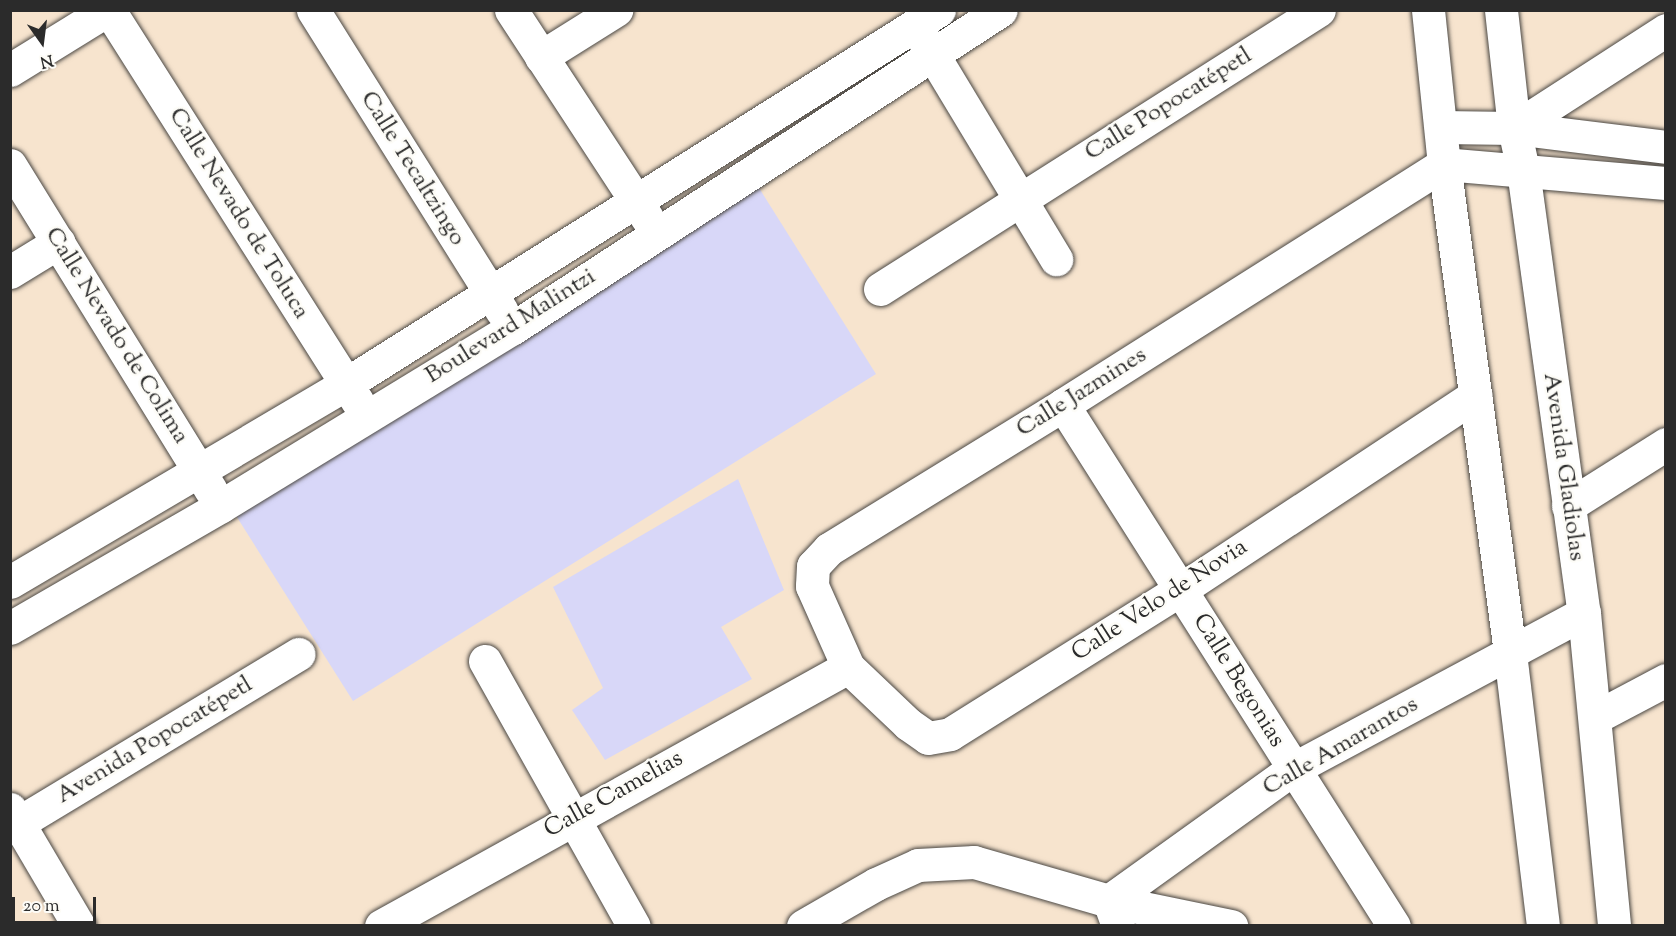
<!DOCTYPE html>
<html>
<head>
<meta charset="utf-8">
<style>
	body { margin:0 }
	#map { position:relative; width:1676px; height:936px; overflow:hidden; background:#f7e4ce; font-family:"Sorts Mill Goudy",serif }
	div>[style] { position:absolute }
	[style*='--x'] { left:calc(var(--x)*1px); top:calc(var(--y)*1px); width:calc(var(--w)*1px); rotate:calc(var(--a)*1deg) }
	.built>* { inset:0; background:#d8d7f8 }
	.roads { filter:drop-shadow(0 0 2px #4a4743) drop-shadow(0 0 2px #4a4743) }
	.minor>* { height:33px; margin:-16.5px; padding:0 16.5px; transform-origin:16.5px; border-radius:16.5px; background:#fff }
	span { translate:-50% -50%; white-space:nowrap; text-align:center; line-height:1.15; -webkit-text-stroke:5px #fdfcf7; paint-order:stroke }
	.street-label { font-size:24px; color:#2b2b2b }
	.frame { position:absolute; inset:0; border:12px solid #2b2b2b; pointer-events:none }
	.north { position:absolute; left:12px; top:12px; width:60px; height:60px; -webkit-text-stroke:4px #fdfcf7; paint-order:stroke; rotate:166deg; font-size:16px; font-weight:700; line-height:24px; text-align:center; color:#2b2b2b }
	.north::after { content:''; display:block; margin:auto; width:21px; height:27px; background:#2b2b2b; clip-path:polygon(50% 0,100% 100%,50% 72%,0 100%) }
	.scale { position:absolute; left:12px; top:897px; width:84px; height:27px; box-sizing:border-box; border:3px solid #2b2b2b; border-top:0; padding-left:8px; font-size:18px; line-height:21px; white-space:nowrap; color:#2b2b2b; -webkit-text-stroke:4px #fdfcf7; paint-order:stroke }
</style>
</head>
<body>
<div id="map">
	<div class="built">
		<i style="clip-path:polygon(749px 172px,876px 374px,353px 701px,228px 503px)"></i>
		<i style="clip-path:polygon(738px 479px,784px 590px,721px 627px,752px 679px,605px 760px,572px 710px,603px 688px,553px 587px)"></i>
	</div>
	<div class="roads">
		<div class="minor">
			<i style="--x:109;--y:10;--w:464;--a:57.6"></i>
			<i style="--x:313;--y:10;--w:355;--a:57.9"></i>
			<i style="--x:511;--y:10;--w:249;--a:56.8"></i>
			<i style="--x:1428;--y:10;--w:155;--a:84.1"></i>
			<i style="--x:1444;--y:164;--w:493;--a:82.3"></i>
			<i style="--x:1510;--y:653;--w:275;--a:83.1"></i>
			<i style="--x:1501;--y:10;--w:119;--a:83.7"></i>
			<i style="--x:1514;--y:128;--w:43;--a:77.9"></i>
			<i style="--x:1523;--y:170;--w:447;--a:82.2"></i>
			<i style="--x:1584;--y:613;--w:314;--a:84.5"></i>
			<i style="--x:921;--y:35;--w:262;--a:58.9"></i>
			<i style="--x:541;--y:57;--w:89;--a:-32.1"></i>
			<i style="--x:10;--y:70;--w:114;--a:-31.7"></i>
			<i style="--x:1441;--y:127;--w:73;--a:0.8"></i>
			<i style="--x:1514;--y:128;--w:153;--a:7.1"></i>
			<i style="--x:1514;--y:128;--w:181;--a:-32.8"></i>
			<i style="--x:1444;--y:164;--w:451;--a:147.7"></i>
			<i style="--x:1063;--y:405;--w:275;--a:148.4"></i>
			<i style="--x:829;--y:549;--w:23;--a:133"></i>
			<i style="--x:813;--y:566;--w:20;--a:93"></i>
			<i style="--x:812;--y:586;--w:89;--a:66"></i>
			<i style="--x:848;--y:667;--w:83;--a:43.5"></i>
			<i style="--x:908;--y:724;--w:24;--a:35"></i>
			<i style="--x:928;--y:738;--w:22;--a:-10"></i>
			<i style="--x:950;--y:734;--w:271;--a:-32.1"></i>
			<i style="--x:1180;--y:590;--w:354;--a:-33.4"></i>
			<i style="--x:1444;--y:164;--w:223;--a:4.9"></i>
			<i style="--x:10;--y:165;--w:382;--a:58.3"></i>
			<i style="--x:10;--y:272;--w:57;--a:-31.5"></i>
			<i style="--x:880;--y:289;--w:520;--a:-32.44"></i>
			<i style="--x:1063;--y:405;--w:617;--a:57.57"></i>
			<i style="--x:1568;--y:506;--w:116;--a:-32.3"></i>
			<i style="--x:10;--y:582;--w:390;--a:-30.5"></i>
			<i style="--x:346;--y:384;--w:701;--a:-32.24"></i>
			<i style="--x:10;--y:628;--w:244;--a:-30"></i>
			<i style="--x:221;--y:506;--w:342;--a:-31.4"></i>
			<i style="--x:513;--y:328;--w:582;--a:-33.09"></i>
			<i style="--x:485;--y:661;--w:304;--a:60.7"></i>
			<i style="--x:1596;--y:717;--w:79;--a:-27.9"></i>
			<i style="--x:10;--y:809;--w:136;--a:59.5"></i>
			<i style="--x:10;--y:828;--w:337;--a:-31.1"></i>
			<i style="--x:381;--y:926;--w:534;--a:-29.01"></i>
			<i style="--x:803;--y:926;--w:84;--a:-29.9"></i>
			<i style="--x:876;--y:884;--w:46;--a:-24.3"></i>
			<i style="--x:918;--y:865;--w:56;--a:-3.1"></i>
			<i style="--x:974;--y:862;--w:141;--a:16.1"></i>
			<i style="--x:1109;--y:901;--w:125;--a:11.6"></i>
			<i style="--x:1118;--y:926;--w:27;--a:-110"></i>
			<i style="--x:1109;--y:901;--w:226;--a:-35.7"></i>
			<i style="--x:1293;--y:769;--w:330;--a:-28.2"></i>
		</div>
	</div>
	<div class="street-label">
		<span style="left:1169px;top:105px;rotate:-32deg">Calle Popocatépetl</span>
		<span style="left:412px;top:169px;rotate:58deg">Calle Tecaltzingo</span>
		<span style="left:238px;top:214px;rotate:58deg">Calle Nevado de Toluca</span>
		<span style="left:511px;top:327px;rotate:-32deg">Boulevard Malintzi</span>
		<span style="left:116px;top:336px;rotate:58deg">Calle Nevado de Colima</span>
		<span style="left:1082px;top:393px;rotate:-32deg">Calle Jazmines</span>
		<span style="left:1563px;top:467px;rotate:82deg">Avenida Gladiolas</span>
		<span style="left:1160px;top:601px;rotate:-33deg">Calle Velo de Novia</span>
		<span style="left:1238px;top:681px;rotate:58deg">Calle Begonias</span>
		<span style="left:155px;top:741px;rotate:-31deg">Avenida Popocatépetl</span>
		<span style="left:1341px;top:747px;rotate:-30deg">Calle Amarantos</span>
		<span style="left:614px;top:795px;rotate:-29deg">Calle Camelias</span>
	</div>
	<div class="frame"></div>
	<div class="north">N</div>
	<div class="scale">20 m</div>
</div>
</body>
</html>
